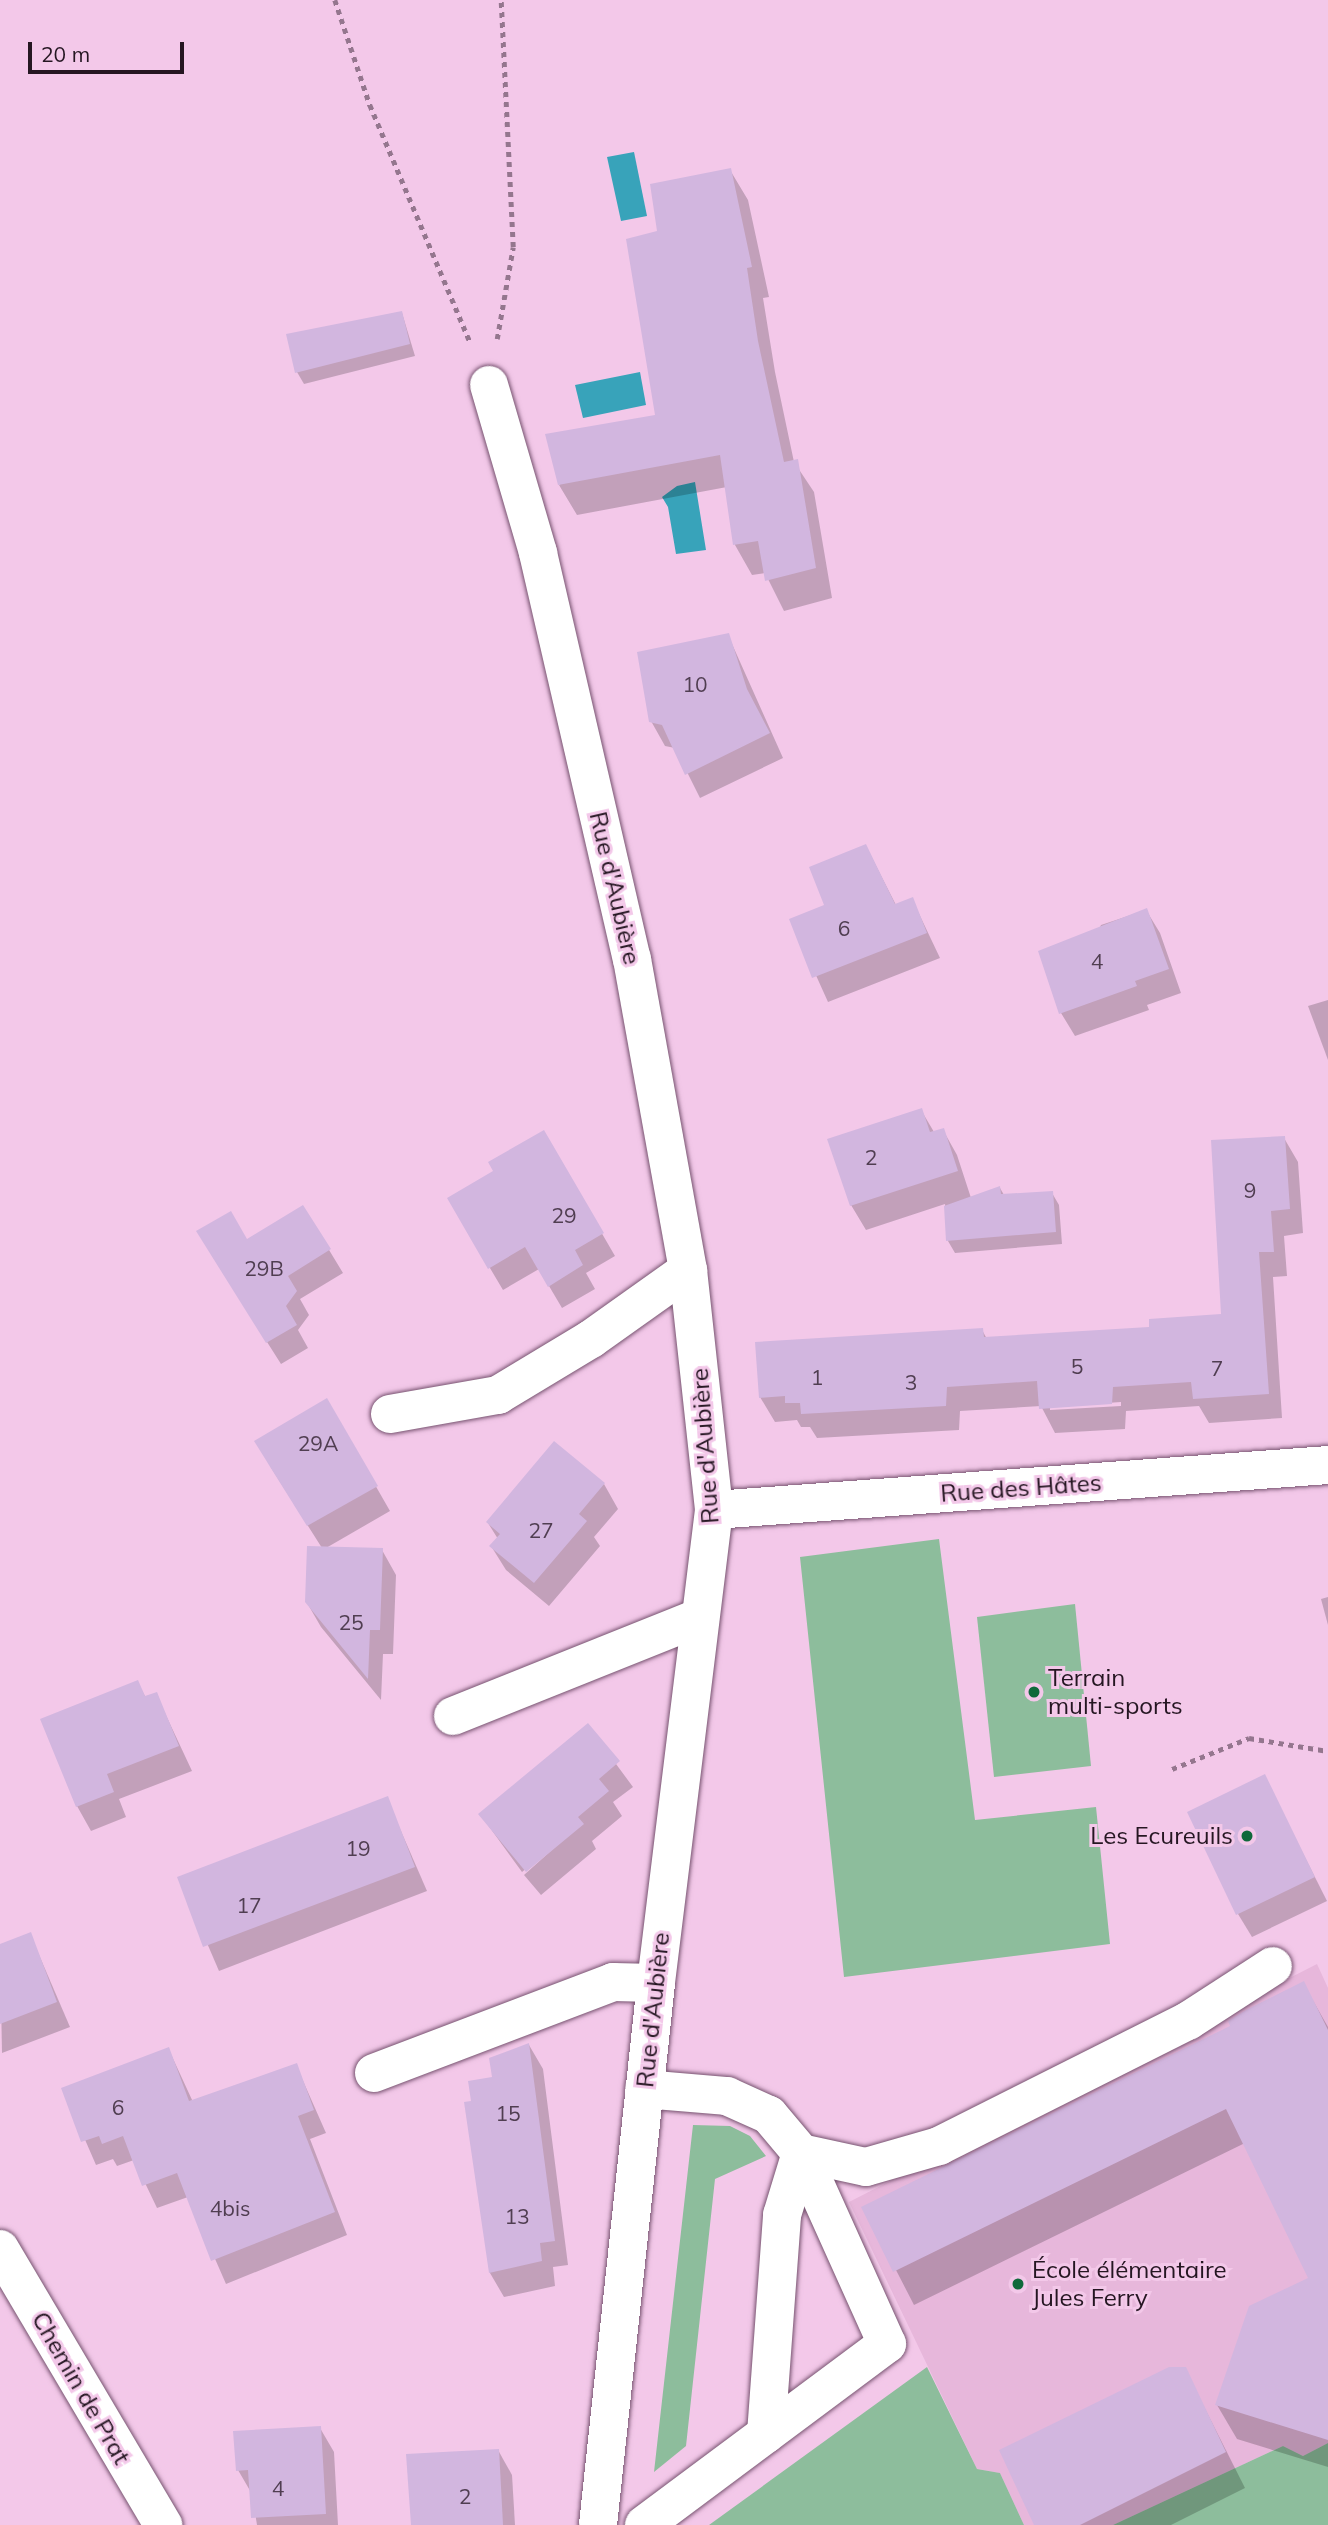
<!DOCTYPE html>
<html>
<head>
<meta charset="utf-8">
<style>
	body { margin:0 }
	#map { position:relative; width:1328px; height:2525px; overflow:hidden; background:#f3c8e9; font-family:Mulish,sans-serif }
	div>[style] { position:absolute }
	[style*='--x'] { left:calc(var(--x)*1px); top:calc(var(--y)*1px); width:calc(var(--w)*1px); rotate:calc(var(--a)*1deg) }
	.built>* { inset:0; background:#e7b7db }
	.green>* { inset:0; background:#8dbd9c }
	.water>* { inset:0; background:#38a3ba }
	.shadow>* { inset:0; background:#0003 }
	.building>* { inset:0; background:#d2b6df }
	.path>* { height:4.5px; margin-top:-2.25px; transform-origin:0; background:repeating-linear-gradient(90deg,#94768e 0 5px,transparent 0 10px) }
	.roads { filter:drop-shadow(0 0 2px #775370) drop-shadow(0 0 2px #775370) }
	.minor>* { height:38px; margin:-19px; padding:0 19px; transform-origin:19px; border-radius:19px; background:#fff }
	.dots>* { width:19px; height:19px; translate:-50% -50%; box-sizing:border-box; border:4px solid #f3c8e9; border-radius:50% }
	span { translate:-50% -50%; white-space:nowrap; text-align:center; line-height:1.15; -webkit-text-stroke:6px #f3c8e9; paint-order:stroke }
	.number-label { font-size:21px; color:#503e51 }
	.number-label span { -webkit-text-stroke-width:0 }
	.street-label { font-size:24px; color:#251622 }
	.poi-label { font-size:24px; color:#251622 }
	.left { translate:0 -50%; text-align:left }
	.right { translate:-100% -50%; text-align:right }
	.scale { position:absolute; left:28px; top:42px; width:156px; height:32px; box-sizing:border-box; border:4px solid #251622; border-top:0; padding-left:9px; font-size:21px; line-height:24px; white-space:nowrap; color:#251622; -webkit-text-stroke:5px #f3c8e9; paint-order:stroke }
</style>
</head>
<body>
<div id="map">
	<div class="built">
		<i style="clip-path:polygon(1317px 1964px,1328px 1988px,1328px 2443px,1303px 2456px,1283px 2446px,1113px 2525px,1024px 2525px,1000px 2473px,977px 2469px,849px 2202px)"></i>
	</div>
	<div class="green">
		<i style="clip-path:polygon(939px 1539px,975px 1820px,1096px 1807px,1110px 1944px,844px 1977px,800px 1557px)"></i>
		<i style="clip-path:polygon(1075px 1604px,1091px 1766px,994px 1777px,977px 1617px)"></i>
		<i style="clip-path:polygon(693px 2125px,730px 2126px,750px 2136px,766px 2156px,715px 2179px,686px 2446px,654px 2472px)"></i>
		<i style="clip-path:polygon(927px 2367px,977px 2469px,1000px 2473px,1024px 2525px,709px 2525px)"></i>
		<i style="clip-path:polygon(1328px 2443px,1328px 2525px,1113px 2525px,1283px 2446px,1303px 2456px)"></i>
	</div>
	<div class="water">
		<i style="clip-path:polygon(634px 152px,647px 216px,621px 221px,607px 157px)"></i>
		<i style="clip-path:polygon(640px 372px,646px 405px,583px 418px,575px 385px)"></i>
		<i style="clip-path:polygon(695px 482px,706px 550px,676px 554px,668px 507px,662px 497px,677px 486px)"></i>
	</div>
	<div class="shadow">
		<i style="clip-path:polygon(730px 170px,748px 200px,769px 297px,763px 298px,775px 372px,794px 462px,814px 492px,832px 598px,784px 611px,765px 573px,752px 575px,735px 545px,727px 487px,577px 515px,559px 485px,657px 416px,658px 232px)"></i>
		<i style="clip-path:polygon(402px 313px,415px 356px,304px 384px,297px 372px)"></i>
		<i style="clip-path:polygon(728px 635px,783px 758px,700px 798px,675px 748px,665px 746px,651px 721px)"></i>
		<i style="clip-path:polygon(866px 846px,896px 905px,912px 899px,940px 958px,828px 1002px,791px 920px,826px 906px)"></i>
		<i style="clip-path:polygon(1146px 910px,1160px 933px,1181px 993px,1147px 1005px,1149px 1010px,1075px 1036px,1061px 1013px,1101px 925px)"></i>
		<i style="clip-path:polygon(1328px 1000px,1328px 1060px,1308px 1006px)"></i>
		<i style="clip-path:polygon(921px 1110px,934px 1132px,943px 1130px,957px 1155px,971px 1198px,1000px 1188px,1004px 1195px,1052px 1193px,1059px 1205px,1062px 1244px,955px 1253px,948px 1241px,945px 1204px,866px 1230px,851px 1205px)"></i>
		<i style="clip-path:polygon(543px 1132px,615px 1256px,586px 1273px,595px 1289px,562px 1308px,539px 1269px,503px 1290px,449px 1199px,495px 1172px)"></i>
		<i style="clip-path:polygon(evenodd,1284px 1138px,1298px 1162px,1303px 1233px,1284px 1236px,1287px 1276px,1273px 1277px,1282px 1418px,1209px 1423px,1199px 1406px,1126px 1411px,1125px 1429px,1055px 1433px,1041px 1406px,960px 1411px,959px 1430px,817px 1438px,810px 1427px,801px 1427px,797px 1420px,775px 1422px,760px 1397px,982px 1330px,987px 1339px,1151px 1329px,1223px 1316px,1284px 1138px,1121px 1402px,1121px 1406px,1050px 1410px,1050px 1407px,1121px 1402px)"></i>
		<i style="clip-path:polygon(303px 1207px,343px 1273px,300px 1299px,309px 1315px,298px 1330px,308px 1348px,281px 1364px,211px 1254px,247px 1242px)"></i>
		<i style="clip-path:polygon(327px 1401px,390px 1511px,326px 1548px,382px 1550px,396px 1575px,393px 1654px,383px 1654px,381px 1700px,321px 1627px,306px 1601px,322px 1548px,270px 1466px)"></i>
		<i style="clip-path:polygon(604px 1484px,618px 1509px,594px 1537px,600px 1546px,549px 1606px,506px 1570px,491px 1546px,498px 1539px,488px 1523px)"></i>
		<i style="clip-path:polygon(1328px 1597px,1328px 1625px,1321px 1599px)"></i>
		<i style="clip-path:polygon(138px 1683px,146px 1698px,156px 1694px,192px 1771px,119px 1799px,126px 1817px,91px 1831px,77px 1806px)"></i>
		<i style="clip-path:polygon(588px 1726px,633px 1787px,613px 1802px,622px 1816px,592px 1841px,596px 1849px,541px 1895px,524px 1875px,584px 1821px,522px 1872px,480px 1814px)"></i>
		<i style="clip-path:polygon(1264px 1776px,1327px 1901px,1252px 1937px,1238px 1914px)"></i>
		<i style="clip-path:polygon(387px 1799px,427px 1891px,219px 1971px,179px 1878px)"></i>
		<i style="clip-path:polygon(30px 1934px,70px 2027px,2px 2053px,0 1946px)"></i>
		<i style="clip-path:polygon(1303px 1983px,1328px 2027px,1328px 2467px,1237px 2439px,1217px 2405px,1311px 2279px,1245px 2143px,914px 2305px,864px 2208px,1233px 2027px)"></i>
		<i style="clip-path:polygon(529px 2045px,543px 2069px,568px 2265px,553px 2267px,555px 2286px,504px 2297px,490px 2273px,494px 2078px)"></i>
		<i style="clip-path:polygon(169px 2050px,193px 2102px,296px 2065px,326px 2133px,310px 2139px,347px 2235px,226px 2284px,188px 2197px,157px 2208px,134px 2160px,117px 2166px,113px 2159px,96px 2165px,63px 2089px)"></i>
		<i style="clip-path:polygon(1185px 2369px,1245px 2488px,1171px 2525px,1036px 2525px)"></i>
		<i style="clip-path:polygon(320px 2428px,334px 2452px,338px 2525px,257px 2525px,252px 2494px,238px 2470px)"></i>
		<i style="clip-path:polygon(498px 2450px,512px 2475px,515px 2525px,413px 2525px)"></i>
	</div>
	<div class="building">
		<i style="clip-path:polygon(731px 168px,752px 267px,747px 268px,758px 341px,784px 462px,798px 459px,816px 568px,765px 581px,758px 541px,733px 545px,720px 455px,558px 485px,545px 434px,655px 415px,626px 239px,657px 231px,650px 184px)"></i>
		<i style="clip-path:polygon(402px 311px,410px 344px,295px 373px,286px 334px)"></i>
		<i style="clip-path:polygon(729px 633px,747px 689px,770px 733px,685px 775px,662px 725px,649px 722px,637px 652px)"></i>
		<i style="clip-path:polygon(866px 844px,895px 904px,913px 897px,927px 933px,812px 978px,789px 919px,824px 905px,809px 867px)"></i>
		<i style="clip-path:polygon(1147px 908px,1169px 969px,1135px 981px,1137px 986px,1059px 1014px,1038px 951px)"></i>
		<i style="clip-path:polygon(922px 1108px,930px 1132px,944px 1128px,958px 1171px,850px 1206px,827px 1139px)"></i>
		<i style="clip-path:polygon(544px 1130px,604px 1233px,575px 1250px,583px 1265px,548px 1287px,525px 1247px,488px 1269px,447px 1198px,493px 1171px,488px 1162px)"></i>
		<i style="clip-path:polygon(1285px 1136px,1290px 1209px,1271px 1211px,1274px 1252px,1259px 1252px,1269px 1394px,1193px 1399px,1191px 1382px,1113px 1387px,1112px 1404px,1039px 1409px,1037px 1381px,947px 1387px,946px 1406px,801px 1414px,800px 1403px,785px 1403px,785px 1396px,759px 1398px,755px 1342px,983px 1328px,984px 1337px,1149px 1327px,1149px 1319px,1221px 1314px,1211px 1140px)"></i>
		<i style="clip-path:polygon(1000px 1186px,1001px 1194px,1053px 1191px,1056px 1232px,946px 1241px,944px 1206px)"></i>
		<i style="clip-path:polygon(303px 1205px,331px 1249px,288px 1276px,297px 1291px,286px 1306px,297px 1325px,266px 1343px,196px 1231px,231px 1211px,247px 1239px)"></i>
		<i style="clip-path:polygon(327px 1398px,378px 1486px,307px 1526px,254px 1441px)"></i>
		<i style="clip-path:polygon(554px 1441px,605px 1483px,579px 1514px,587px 1521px,534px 1583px,489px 1546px,500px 1534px,486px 1522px)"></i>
		<i style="clip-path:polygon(307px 1546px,383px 1548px,380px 1630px,370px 1630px,368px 1679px,305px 1602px)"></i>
		<i style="clip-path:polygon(138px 1680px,145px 1696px,157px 1692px,179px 1746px,107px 1774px,114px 1792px,76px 1807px,40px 1719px)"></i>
		<i style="clip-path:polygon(588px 1723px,620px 1761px,599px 1779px,609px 1791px,578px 1817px,584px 1824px,526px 1872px,478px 1814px)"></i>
		<i style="clip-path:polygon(1265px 1774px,1315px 1877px,1236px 1915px,1187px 1812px)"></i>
		<i style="clip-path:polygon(388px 1796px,415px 1867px,203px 1947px,177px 1877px)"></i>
		<i style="clip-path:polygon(31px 1932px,57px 2002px,0 2024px,0 1944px)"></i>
		<i style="clip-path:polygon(1304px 1981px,1328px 2030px,1328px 2440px,1215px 2405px,1249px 2306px,1308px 2278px,1226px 2109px,893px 2272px,861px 2207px,1230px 2026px,1228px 2021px,1246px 2010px)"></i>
		<i style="clip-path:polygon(529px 2043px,555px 2241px,540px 2243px,542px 2261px,489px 2273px,464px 2102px,471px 2101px,468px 2081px,492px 2077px,489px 2058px)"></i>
		<i style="clip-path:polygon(169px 2047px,189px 2101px,297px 2063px,314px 2110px,298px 2116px,335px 2212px,211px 2261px,177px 2173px,142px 2186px,123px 2136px,102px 2144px,99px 2136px,81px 2142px,61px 2088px)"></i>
		<i style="clip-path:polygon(1169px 2367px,1186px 2367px,1226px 2452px,1080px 2525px,1034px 2525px,999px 2450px)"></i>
		<i style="clip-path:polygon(321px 2426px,326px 2514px,251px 2518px,248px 2470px,236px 2471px,233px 2431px)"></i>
		<i style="clip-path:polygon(499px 2449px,503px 2525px,411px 2525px,406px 2454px)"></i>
	</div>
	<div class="path">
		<i style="--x:335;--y:0;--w:111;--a:71.6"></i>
		<i style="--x:370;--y:105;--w:259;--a:67.1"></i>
		<i style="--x:497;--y:339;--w:93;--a:-80.1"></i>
		<i style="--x:513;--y:247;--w:247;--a:-92.8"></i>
		<i style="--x:1172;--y:1769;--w:83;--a:-21.9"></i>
		<i style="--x:1249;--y:1738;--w:80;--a:9.3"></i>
	</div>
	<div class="roads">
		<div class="minor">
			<i style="--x:489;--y:385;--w:175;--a:73.7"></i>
			<i style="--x:538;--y:553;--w:417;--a:77"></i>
			<i style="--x:632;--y:959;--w:316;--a:79.8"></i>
			<i style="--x:688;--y:1270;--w:241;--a:83.8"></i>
			<i style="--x:714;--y:1510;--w:477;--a:97"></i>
			<i style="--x:656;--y:1983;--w:545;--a:96.11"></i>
			<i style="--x:390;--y:1414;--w:110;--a:-10"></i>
			<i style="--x:498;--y:1395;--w:109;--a:-31.1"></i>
			<i style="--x:591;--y:1339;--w:119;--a:-35.4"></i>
			<i style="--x:714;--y:1510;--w:616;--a:-4.19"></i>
			<i style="--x:453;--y:1716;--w:266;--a:-21.8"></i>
			<i style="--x:374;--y:2073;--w:256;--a:-20.8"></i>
			<i style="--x:613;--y:1982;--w:43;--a:1.3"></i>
			<i style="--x:0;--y:2249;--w:321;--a:59.4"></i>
			<i style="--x:766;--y:2434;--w:220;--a:-85.8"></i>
			<i style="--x:782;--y:2215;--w:65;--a:-73"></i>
			<i style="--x:801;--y:2153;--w:66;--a:12.2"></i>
			<i style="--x:866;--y:2167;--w:76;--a:-16"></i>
			<i style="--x:939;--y:2146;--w:279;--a:-26.7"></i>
			<i style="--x:1188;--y:2021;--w:101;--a:-32.9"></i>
			<i style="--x:644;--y:2525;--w:303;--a:-36.7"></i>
			<i style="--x:887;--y:2344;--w:209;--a:-114.2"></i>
			<i style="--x:801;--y:2153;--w:50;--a:-130.1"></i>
			<i style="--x:769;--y:2115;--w:46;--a:-155.7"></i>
			<i style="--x:727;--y:2096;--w:83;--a:-175.2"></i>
		</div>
	</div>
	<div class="dots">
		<i style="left:1034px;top:1692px;background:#10693b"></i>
		<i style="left:1247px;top:1836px;background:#10693b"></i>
		<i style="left:1018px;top:2284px;background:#10693b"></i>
	</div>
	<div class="number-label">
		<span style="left:695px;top:684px">10</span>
		<span style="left:844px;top:928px">6</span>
		<span style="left:1097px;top:961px">4</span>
		<span style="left:871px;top:1157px">2</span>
		<span style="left:1250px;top:1190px">9</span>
		<span style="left:564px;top:1215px">29</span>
		<span style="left:264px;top:1268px">29B</span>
		<span style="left:1077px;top:1366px">5</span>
		<span style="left:1217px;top:1368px">7</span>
		<span style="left:817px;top:1377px">1</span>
		<span style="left:911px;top:1382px">3</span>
		<span style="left:318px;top:1443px">29A</span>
		<span style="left:541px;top:1530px">27</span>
		<span style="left:351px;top:1622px">25</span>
		<span style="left:358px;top:1848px">19</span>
		<span style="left:249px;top:1905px">17</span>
		<span style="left:118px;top:2107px">6</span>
		<span style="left:508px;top:2113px">15</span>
		<span style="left:230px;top:2208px">4bis</span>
		<span style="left:517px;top:2216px">13</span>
		<span style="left:278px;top:2488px">4</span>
		<span style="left:465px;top:2496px">2</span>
	</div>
	<div class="street-label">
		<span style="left:615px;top:888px;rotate:77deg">Rue d'Aubière</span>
		<span style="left:705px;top:1446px;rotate:-94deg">Rue d'Aubière</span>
		<span style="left:1021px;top:1488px;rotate:-4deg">Rue des Hâtes</span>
		<span style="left:653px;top:2010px;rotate:-84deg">Rue d'Aubière</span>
		<span style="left:81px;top:2388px;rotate:60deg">Chemin de Prat</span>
	</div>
	<div class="poi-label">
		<span class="left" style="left:1048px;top:1692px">Terrain<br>multi-sports</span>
		<span class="right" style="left:1233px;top:1836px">Les Ecureuils</span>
		<span class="left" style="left:1032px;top:2284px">École élémentaire<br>Jules Ferry</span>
	</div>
	<div class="scale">20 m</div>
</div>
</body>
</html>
